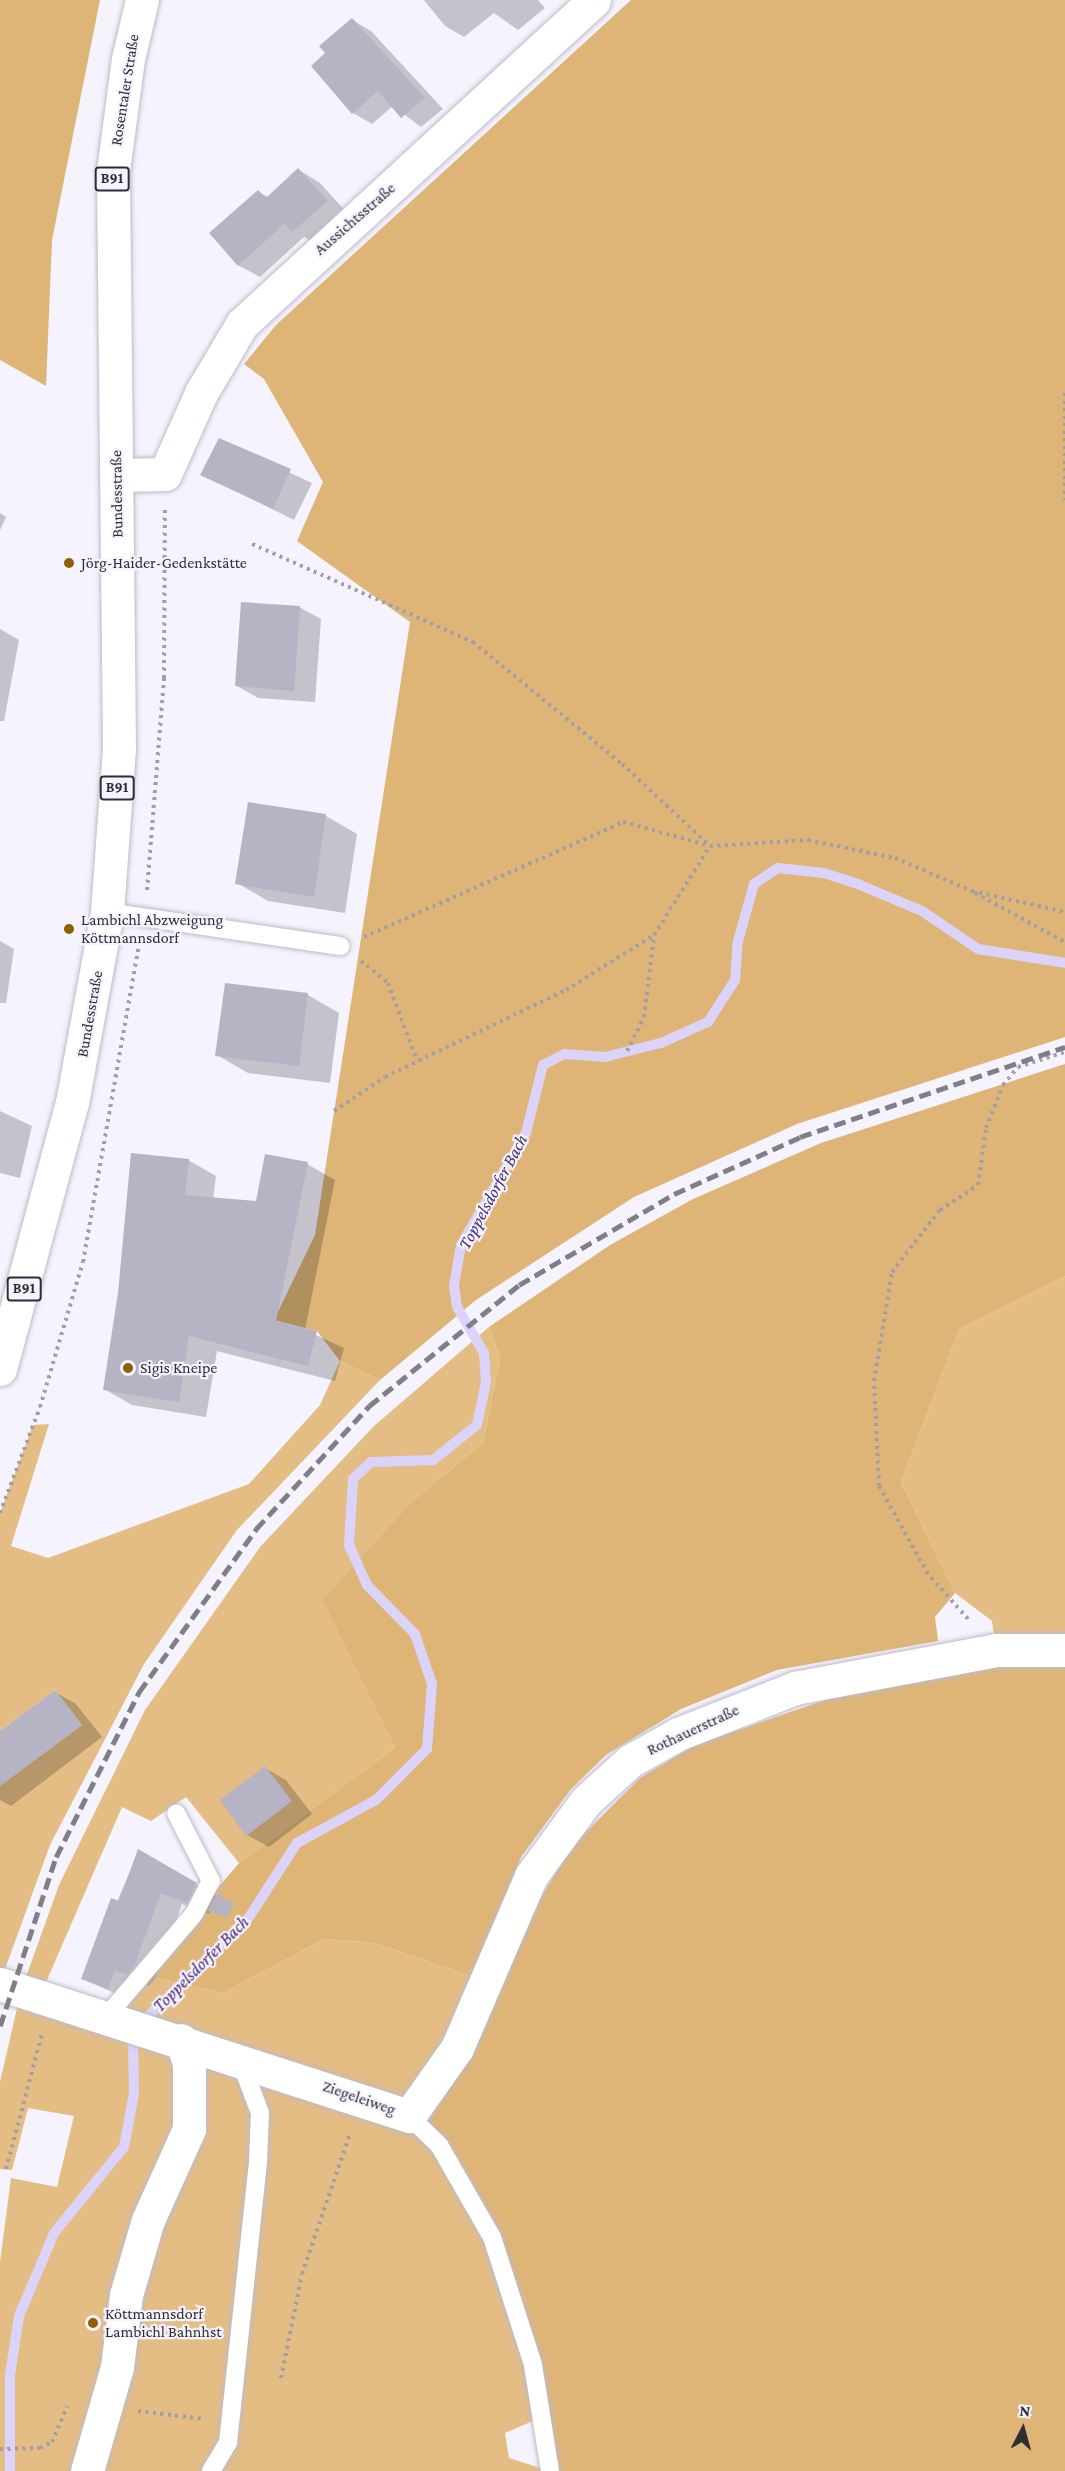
<!DOCTYPE html>
<html>
<head>
<meta charset="utf-8">
<style>
	body { margin:0 }
	#map { position:relative; width:1065px; height:2471px; overflow:hidden; background:#f5f3fd; font-family:"Crimson Pro",serif }
	div>[style] { position:absolute }
	[style*='--x'] { left:calc(var(--x)*1px); top:calc(var(--y)*1px); width:calc(var(--w)*1px); rotate:calc(var(--a)*1deg) }
	.green>* { inset:0; background:#e3bd84 }
	.forest>* { inset:0; background:#deb577 }
	.shadow>* { inset:0; background:#0003 }
	.stream>* { height:10px; margin:-5px; padding:0 5px; transform-origin:5px; border-radius:5px; background:#dcd3fb }
	.building>* { inset:0; background:#b6b3c4 }
	.path>* { height:4px; margin-top:-2px; transform-origin:0; background:repeating-linear-gradient(90deg,#a09ea7 0 3px,transparent 0 7.5px) }
	.roads { filter:drop-shadow(0 0 2px #bebacb) drop-shadow(0 0 2px #bebacb) }
	.service>* { height:18px; margin:-9px; padding:0 9px; transform-origin:9px; border-radius:9px; background:#fff }
	.minor>* { height:33px; margin:-16.5px; padding:0 16.5px; transform-origin:16.5px; border-radius:16.5px; background:#fff }
	.primary>* { height:33px; margin:-16.5px; padding:0 16.5px; transform-origin:16.5px; border-radius:16.5px; background:#fff }
	.rail>* { height:4.5px; margin-top:-2.25px; transform-origin:0; background:repeating-linear-gradient(90deg,#807e86 0 12px,transparent 0 18px) }
	.dots>* { width:16px; height:16px; translate:-50% -50%; box-sizing:border-box; border:3px solid #f5f3fd; border-radius:50% }
	span { translate:-50% -50%; white-space:nowrap; text-align:center; line-height:1.15; -webkit-text-stroke:4.5px #f5f3fd; paint-order:stroke }
	.shield-label span { padding:2px 4px; background:#f5f3fd; border:2px solid; border-radius:4px; -webkit-text-stroke-width:0 }
	.shield-label { font-size:15px; color:#2f2d34; font-weight:700 }
	.street-label { font-size:16px; color:#2f2d34 }
	.poi-label { font-size:16px; color:#2f2d34 }
	.left { translate:0 -50%; text-align:left }
	.water-label { font-size:18px; color:#452b75; font-style:italic }
	.north { position:absolute; left:993px; top:2399px; width:60px; height:60px; -webkit-text-stroke:4px #f5f3fd; paint-order:stroke; rotate:6deg; font-size:16px; font-weight:700; line-height:24px; text-align:center; color:#2f2d34 }
	.north::after { content:''; display:block; margin:auto; width:21px; height:27px; background:#2f2d34; clip-path:polygon(50% 0,100% 100%,50% 72%,0 100%) }
</style>
</head>
<body>
<div id="map">
	<div class="green">
		<i style="clip-path:polygon(1065px 1276px,1065px 1650px,996px 1650px,992px 1621px,955px 1593px,901px 1482px,959px 1329px)"></i>
		<i style="clip-path:polygon(489px 1327px,500px 1359px,483px 1443px,409px 1504px,324px 1600px,395px 1748px,239px 1863px,186px 1797px,151px 1821px,122px 1807px,40px 1996px,106px 2017px,144px 1975px,223px 1993px,324px 1939px,374px 1943px,474px 1977px,465px 2182px,542px 2417px,505px 2433px,509px 2458px,550px 2471px,0 2471px,0 2262px,11px 2178px,57px 2187px,74px 2116px,28px 2108px,12px 2170px,0 2169px,0 2082px,21px 1991px,59px 1885px,145px 1710px,260px 1547px,374px 1426px)"></i>
		<i style="clip-path:polygon(340px 1361px,380px 1380px,237px 1530px,144px 1664px,50px 1845px,0 1983px,0 1786px,82px 1725px,55px 1690px,0 1731px,0 1513px,33px 1425px,49px 1424px,11px 1546px,48px 1558px,249px 1484px,320px 1405px)"></i>
	</div>
	<div class="forest">
		<i style="clip-path:polygon(0 0,100px 0,52px 240px,46px 386px,0 360px)"></i>
		<i style="clip-path:polygon(631px 0,1065px 0,1065px 1037px,797px 1124px,634px 1197px,476px 1300px,380px 1380px,340px 1361px,317px 1331px,274px 1320px,315px 1235px,410px 622px,297px 541px,323px 482px,264px 379px,244px 364px,276px 325px)"></i>
		<i style="clip-path:polygon(1065px 1064px,1065px 1276px,959px 1329px,901px 1482px,955px 1593px,935px 1617px,938px 1641px,777px 1670px,681px 1709px,606px 1755px,571px 1789px,521px 1857px,474px 1977px,374px 1943px,324px 1939px,223px 1993px,144px 1975px,239px 1863px,395px 1748px,323px 1600px,409px 1504px,483px 1443px,500px 1359px,489px 1327px,610px 1245px,693px 1199px,821px 1143px)"></i>
		<i style="clip-path:polygon(1065px 1650px,1065px 2471px,550px 2471px,492px 2237px,409px 2116px,572px 1846px,640px 1778px,695px 1745px,860px 1688px)"></i>
	</div>
	<div class="shadow">
		<i style="clip-path:polygon(424px 0,538px 0,545px 8px,518px 30px,494px 13px,464px 37px,445px 26px)"></i>
		<i style="clip-path:polygon(352px 20px,371px 31px,443px 109px,421px 127px,393px 106px,372px 124px,353px 113px,327px 54px)"></i>
		<i style="clip-path:polygon(299px 170px,320px 183px,348px 214px,315px 243px,304px 237px,260px 277px,238px 265px,258px 192px,268px 197px)"></i>
		<i style="clip-path:polygon(220px 440px,312px 483px,294px 520px,202px 474px)"></i>
		<i style="clip-path:polygon(0 513px,6px 517px,0 530px)"></i>
		<i style="clip-path:polygon(299px 607px,321px 619px,315px 702px,258px 698px,237px 686px)"></i>
		<i style="clip-path:polygon(0 629px,19px 640px,4px 721px,0 721px)"></i>
		<i style="clip-path:polygon(249px 804px,326px 816px,357px 834px,345px 913px,268px 901px,237px 883px)"></i>
		<i style="clip-path:polygon(0 941px,14px 949px,6px 1003px,0 1003px)"></i>
		<i style="clip-path:polygon(226px 984px,308px 995px,339px 1013px,330px 1083px,248px 1073px,217px 1055px)"></i>
		<i style="clip-path:polygon(0 1111px,32px 1126px,20px 1178px,0 1173px)"></i>
		<i style="clip-path:polygon(188px 1160px,216px 1176px,213px 1199px,257px 1203px,307px 1164px,335px 1180px,305px 1330px,344px 1348px,335px 1381px,217px 1351px,206px 1417px,132px 1405px,104px 1389px)"></i>
		<i style="clip-path:polygon(55px 1692px,76px 1704px,102px 1737px,11px 1806px,0 1800px,0 1733px)"></i>
		<i style="clip-path:polygon(265px 1768px,286px 1780px,312px 1814px,269px 1847px,247px 1835px)"></i>
		<i style="clip-path:polygon(139px 1851px,218px 1897px,209px 1914px,182px 1904px,155px 1979px,149px 1986px,137px 1981px,130px 2000px,83px 1979px)"></i>
	</div>
	<div class="stream">
		<i style="--x:147;--y:2017;--w:137;--a:-43.8"></i>
		<i style="--x:246;--y:1922;--w:94;--a:-57.2"></i>
		<i style="--x:297;--y:1843;--w:90;--a:-28.6"></i>
		<i style="--x:376;--y:1800;--w:72;--a:-45"></i>
		<i style="--x:427;--y:1749;--w:65;--a:-85.6"></i>
		<i style="--x:432;--y:1684;--w:53;--a:-108.8"></i>
		<i style="--x:415;--y:1634;--w:69;--a:-134.4"></i>
		<i style="--x:367;--y:1585;--w:44;--a:-114.2"></i>
		<i style="--x:349;--y:1545;--w:66;--a:-86.5"></i>
		<i style="--x:353;--y:1479;--w:25;--a:-43"></i>
		<i style="--x:371;--y:1462;--w:62;--a:-1.8"></i>
		<i style="--x:433;--y:1460;--w:56;--a:-38.5"></i>
		<i style="--x:477;--y:1425;--w:44;--a:-78.2"></i>
		<i style="--x:486;--y:1382;--w:29;--a:-94"></i>
		<i style="--x:484;--y:1353;--w:53;--a:-120.4"></i>
		<i style="--x:457;--y:1307;--w:22;--a:-98"></i>
		<i style="--x:454;--y:1285;--w:41;--a:-80.1"></i>
		<i style="--x:461;--y:1245;--w:129;--a:-59.9"></i>
		<i style="--x:526;--y:1133;--w:70;--a:-76"></i>
		<i style="--x:543;--y:1065;--w:25;--a:-27"></i>
		<i style="--x:565;--y:1054;--w:40;--a:4.3"></i>
		<i style="--x:605;--y:1057;--w:58;--a:-14"></i>
		<i style="--x:661;--y:1043;--w:51;--a:-24.1"></i>
		<i style="--x:708;--y:1022;--w:50;--a:-57.3"></i>
		<i style="--x:735;--y:980;--w:39;--a:-86"></i>
		<i style="--x:738;--y:941;--w:59;--a:-74.3"></i>
		<i style="--x:754;--y:884;--w:29;--a:-34"></i>
		<i style="--x:778;--y:868;--w:46;--a:6.2"></i>
		<i style="--x:824;--y:873;--w:38;--a:18"></i>
		<i style="--x:860;--y:885;--w:67;--a:22.8"></i>
		<i style="--x:922;--y:911;--w:68;--a:34.2"></i>
		<i style="--x:978;--y:949;--w:88;--a:9.1"></i>
		<i style="--x:10;--y:2471;--w:96;--a:-90"></i>
		<i style="--x:10;--y:2375;--w:60;--a:-81.3"></i>
		<i style="--x:19;--y:2316;--w:90;--a:-67.1"></i>
		<i style="--x:54;--y:2233;--w:111;--a:-50.9"></i>
		<i style="--x:124;--y:2147;--w:55;--a:-79.5"></i>
		<i style="--x:134;--y:2093;--w:53;--a:-91.1"></i>
	</div>
	<div class="building">
		<i style="clip-path:polygon(352px 18px,425px 98px,401px 118px,378px 91px,352px 114px,311px 66px,325px 53px,319px 46px)"></i>
		<i style="clip-path:polygon(298px 168px,328px 201px,292px 232px,285px 223px,238px 266px,209px 233px,258px 190px,266px 198px)"></i>
		<i style="clip-path:polygon(219px 438px,291px 469px,273px 509px,200px 475px)"></i>
		<i style="clip-path:polygon(241px 602px,300px 606px,294px 691px,235px 686px)"></i>
		<i style="clip-path:polygon(248px 802px,326px 814px,314px 897px,235px 884px)"></i>
		<i style="clip-path:polygon(225px 983px,308px 993px,299px 1066px,215px 1056px)"></i>
		<i style="clip-path:polygon(131px 1153px,189px 1159px,185px 1195px,256px 1201px,265px 1154px,308px 1162px,276px 1321px,317px 1331px,308px 1366px,189px 1336px,179px 1402px,103px 1390px,118px 1293px)"></i>
		<i style="clip-path:polygon(55px 1690px,82px 1725px,0 1786px,0 1731px)"></i>
		<i style="clip-path:polygon(265px 1766px,292px 1801px,246px 1836px,220px 1800px)"></i>
		<i style="clip-path:polygon(138px 1849px,197px 1883px,187px 1903px,161px 1893px,134px 1967px,127px 1975px,115px 1970px,108px 1989px,81px 1979px,111px 1898px,119px 1901px)"></i>
		<i style="clip-path:polygon(217px 1894px,234px 1904px,227px 1917px,208px 1911px)"></i>
	</div>
	<div class="path">
		<i style="--x:1065;--y:393;--w:107;--a:90"></i>
		<i style="--x:252;--y:544;--w:242;--a:23.9"></i>
		<i style="--x:473;--y:642;--w:193;--a:39.3"></i>
		<i style="--x:622;--y:764;--w:120;--a:43"></i>
		<i style="--x:147;--y:890;--w:213;--a:-85.4"></i>
		<i style="--x:164;--y:678;--w:170;--a:-89.7"></i>
		<i style="--x:975;--y:893;--w:102;--a:28.6"></i>
		<i style="--x:364;--y:937;--w:283;--a:-23.9"></i>
		<i style="--x:623;--y:822;--w:90;--a:15.4"></i>
		<i style="--x:710;--y:846;--w:98;--a:-3.5"></i>
		<i style="--x:808;--y:840;--w:89;--a:11.7"></i>
		<i style="--x:895;--y:858;--w:84;--a:23.2"></i>
		<i style="--x:972;--y:891;--w:95;--a:12.7"></i>
		<i style="--x:361;--y:961;--w:35;--a:39"></i>
		<i style="--x:388;--y:983;--w:83;--a:69.6"></i>
		<i style="--x:627;--y:1051;--w:38;--a:-63"></i>
		<i style="--x:644;--y:1017;--w:83;--a:-83"></i>
		<i style="--x:654;--y:935;--w:105;--a:-57.8"></i>
		<i style="--x:334;--y:1111;--w:61;--a:-33.7"></i>
		<i style="--x:385;--y:1077;--w:201;--a:-25.7"></i>
		<i style="--x:566;--y:990;--w:104;--a:-32"></i>
		<i style="--x:0;--y:1513;--w:113;--a:-69.3"></i>
		<i style="--x:40;--y:1407;--w:151;--a:-73.5"></i>
		<i style="--x:83;--y:1262;--w:322;--a:-80"></i>
		<i style="--x:968;--y:1619;--w:60;--a:-131.6"></i>
		<i style="--x:928;--y:1574;--w:101;--a:-119.1"></i>
		<i style="--x:879;--y:1486;--w:105;--a:-92.7"></i>
		<i style="--x:874;--y:1381;--w:110;--a:-80.6"></i>
		<i style="--x:892;--y:1272;--w:78;--a:-52.3"></i>
		<i style="--x:940;--y:1210;--w:45;--a:-33.3"></i>
		<i style="--x:978;--y:1185;--w:58;--a:-82"></i>
		<i style="--x:986;--y:1128;--w:46;--a:-68.4"></i>
		<i style="--x:1003;--y:1085;--w:23;--a:-50"></i>
		<i style="--x:1018;--y:1067;--w:49;--a:-17.7"></i>
		<i style="--x:6;--y:2169;--w:140;--a:-75.1"></i>
		<i style="--x:281;--y:2378;--w:106;--a:-78.6"></i>
		<i style="--x:302;--y:2274;--w:148;--a:-71.1"></i>
		<i style="--x:138;--y:2411;--w:67;--a:6.8"></i>
		<i style="--x:0;--y:2449;--w:40;--a:-1.4"></i>
		<i style="--x:40;--y:2448;--w:13;--a:-27"></i>
		<i style="--x:52;--y:2442;--w:39;--a:-67"></i>
	</div>
	<div class="roads">
		<div class="service">
			<i style="--x:107;--y:912;--w:236;--a:8.3"></i>
			<i style="--x:106;--y:2017;--w:135;--a:-49.5"></i>
			<i style="--x:194;--y:1914;--w:37;--a:-63"></i>
			<i style="--x:211;--y:1881;--w:76;--a:-117.2"></i>
			<i style="--x:409;--y:2116;--w:42;--a:44"></i>
			<i style="--x:439;--y:2145;--w:106;--a:60.1"></i>
			<i style="--x:492;--y:2237;--w:134;--a:72.2"></i>
			<i style="--x:533;--y:2365;--w:107;--a:80.9"></i>
			<i style="--x:211;--y:2471;--w:33;--a:-59"></i>
			<i style="--x:228;--y:2443;--w:283;--a:-83.9"></i>
			<i style="--x:258;--y:2162;--w:49;--a:-87.7"></i>
			<i style="--x:260;--y:2113;--w:57;--a:-110.7"></i>
		</div>
		<div class="minor">
			<i style="--x:117;--y:475;--w:48;--a:-1.2"></i>
			<i style="--x:165;--y:474;--w:89;--a:-66"></i>
			<i style="--x:201;--y:393;--w:80;--a:-59.3"></i>
			<i style="--x:242;--y:324;--w:478;--a:-42.6"></i>
			<i style="--x:0;--y:1984;--w:430;--a:17.9"></i>
			<i style="--x:409;--y:2116;--w:83;--a:-54.8"></i>
			<i style="--x:457;--y:2048;--w:187;--a:-66.7"></i>
			<i style="--x:531;--y:1876;--w:93;--a:-53.7"></i>
			<i style="--x:586;--y:1801;--w:59;--a:-42.3"></i>
			<i style="--x:630;--y:1761;--w:55;--a:-29.4"></i>
			<i style="--x:678;--y:1734;--w:126;--a:-21.5"></i>
			<i style="--x:795;--y:1688;--w:205;--a:-10.7"></i>
			<i style="--x:996;--y:1650;--w:69;--a:0"></i>
			<i style="--x:87;--y:2471;--w:108;--a:-73.9"></i>
			<i style="--x:117;--y:2367;--w:73;--a:-82.9"></i>
			<i style="--x:126;--y:2295;--w:78;--a:-73.7"></i>
			<i style="--x:148;--y:2220;--w:100;--a:-65.7"></i>
			<i style="--x:189;--y:2129;--w:66;--a:-90"></i>
			<i style="--x:189;--y:2063;--w:24;--a:-109"></i>
		</div>
		<div class="primary">
			<i style="--x:0;--y:1369;--w:276;--a:-74.9"></i>
			<i style="--x:72;--y:1103;--w:194;--a:-79.6"></i>
			<i style="--x:107;--y:912;--w:164;--a:-85.8"></i>
			<i style="--x:119;--y:748;--w:577;--a:-90.6"></i>
			<i style="--x:113;--y:171;--w:113;--a:-82.4"></i>
			<i style="--x:128;--y:59;--w:61;--a:-76.7"></i>
		</div>
	</div>
	<div class="rail">
		<i style="--x:0;--y:2026;--w:178;--a:-71.7"></i>
		<i style="--x:56;--y:1857;--w:185;--a:-63.3"></i>
		<i style="--x:139;--y:1692;--w:201;--a:-54.3"></i>
		<i style="--x:256;--y:1529;--w:167;--a:-47.4"></i>
		<i style="--x:369;--y:1406;--w:193;--a:-38.9"></i>
		<i style="--x:519;--y:1285;--w:180;--a:-30.4"></i>
		<i style="--x:674;--y:1194;--w:138;--a:-24.3"></i>
		<i style="--x:800;--y:1137;--w:280;--a:-18.8"></i>
	</div>
	<div class="dots">
		<i style="left:69px;top:563px;background:#8c6003"></i>
		<i style="left:69px;top:929px;background:#8c6003"></i>
		<i style="left:128px;top:1368px;background:#8c6003"></i>
		<i style="left:93px;top:2323px;background:#8c6003"></i>
	</div>
	<div class="shield-label">
		<span style="left:112px;top:179px">B91</span>
		<span style="left:117px;top:788px">B91</span>
		<span style="left:24px;top:1289px">B91</span>
	</div>
	<div class="street-label">
		<span style="left:125px;top:90px;rotate:-81deg">Rosentaler Straße</span>
		<span style="left:355px;top:219px;rotate:-41deg">Aussichtsstraße</span>
		<span style="left:117px;top:494px;rotate:-91deg">Bundesstraße</span>
		<span style="left:90px;top:1014px;rotate:-80deg">Bundesstraße</span>
		<span style="left:693px;top:1730px;rotate:-25deg">Rothauerstraße</span>
		<span style="left:359px;top:2098px;rotate:19deg">Ziegeleiweg</span>
	</div>
	<div class="poi-label">
		<span class="left" style="left:81px;top:563px">Jörg-Haider-Gedenkstätte</span>
		<span class="left" style="left:81px;top:929px">Lambichl Abzweigung<br>Köttmannsdorf</span>
		<span class="left" style="left:140px;top:1368px">Sigis Kneipe</span>
		<span class="left" style="left:105px;top:2323px">Köttmannsdorf<br>Lambichl Bahnhst</span>
	</div>
	<div class="water-label">
		<span style="left:493px;top:1192px;rotate:-62deg">Toppelsdorfer Bach</span>
		<span style="left:201px;top:1964px;rotate:-45deg">Toppelsdorfer Bach</span>
	</div>
	<div class="north">N</div>
</div>
</body>
</html>
